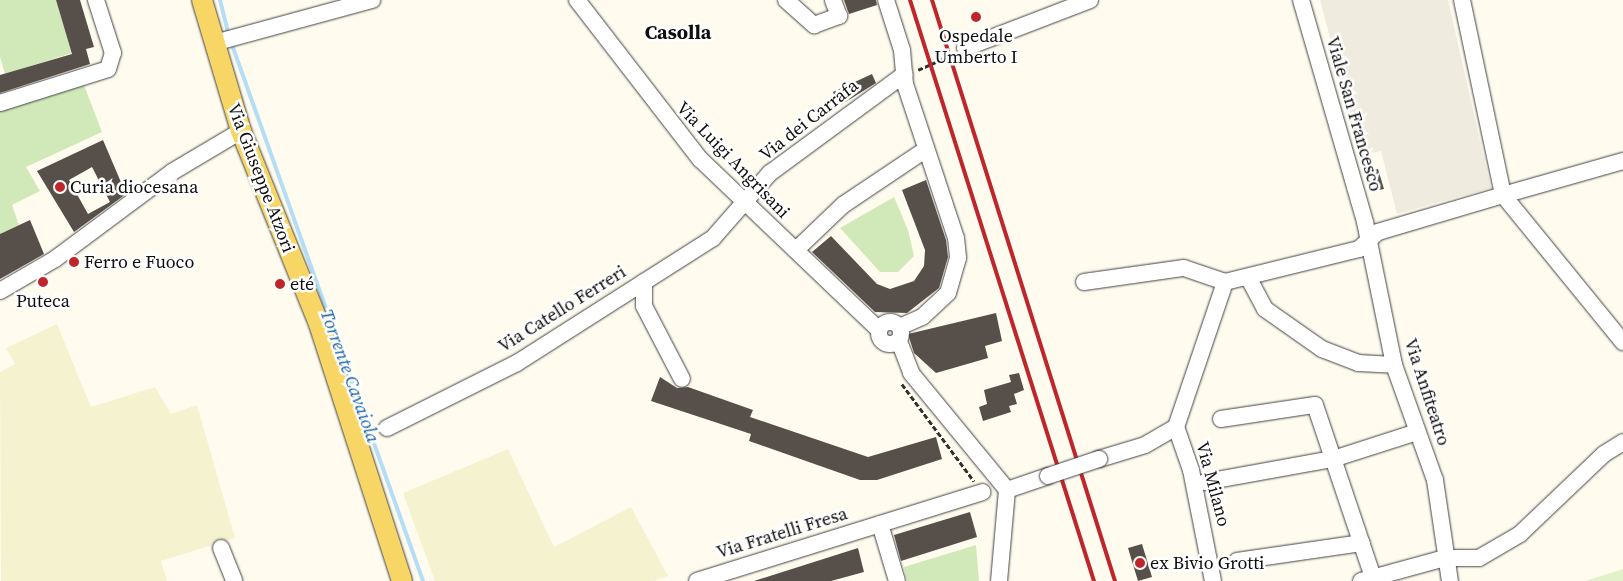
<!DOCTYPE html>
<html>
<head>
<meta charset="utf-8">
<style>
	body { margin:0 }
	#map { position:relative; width:1623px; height:581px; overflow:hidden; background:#fffcef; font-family:"Source Serif 4",serif }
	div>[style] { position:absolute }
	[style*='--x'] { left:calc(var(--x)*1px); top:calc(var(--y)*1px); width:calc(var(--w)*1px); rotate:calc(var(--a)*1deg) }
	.farmland>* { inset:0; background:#f5f2cf }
	.green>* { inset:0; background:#d1e9b8 }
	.pitch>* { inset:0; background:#e3f1ca }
	.plaza>* { inset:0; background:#efebde }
	.stream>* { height:4px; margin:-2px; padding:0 2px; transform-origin:2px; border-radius:2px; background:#b4ddf6 }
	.building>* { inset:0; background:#574f4a }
	.path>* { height:2.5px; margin-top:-1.25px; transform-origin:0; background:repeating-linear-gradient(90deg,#303030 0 5px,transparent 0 7.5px) }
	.roads { filter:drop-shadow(0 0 1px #414141) drop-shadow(0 0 1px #414141) }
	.minor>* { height:16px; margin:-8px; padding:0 8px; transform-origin:8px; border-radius:8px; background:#fff }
	.minor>.ring { margin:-8px; padding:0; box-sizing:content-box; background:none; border:16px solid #fff; border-radius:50% }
	.major>* { height:20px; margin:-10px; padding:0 10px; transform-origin:10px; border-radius:10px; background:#f8d666 }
	.rail>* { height:4px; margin:-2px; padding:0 2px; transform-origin:2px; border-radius:2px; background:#be262b }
	.bridges { filter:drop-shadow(0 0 1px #414141) drop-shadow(0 0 1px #414141) }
	.minor-bridge>* { height:16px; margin:-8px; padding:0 8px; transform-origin:8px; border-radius:8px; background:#fff }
	.dots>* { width:14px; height:14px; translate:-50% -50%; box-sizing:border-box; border:2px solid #fff; border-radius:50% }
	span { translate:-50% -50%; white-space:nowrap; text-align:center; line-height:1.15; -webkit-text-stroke:5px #fff; paint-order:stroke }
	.poi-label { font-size:18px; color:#0e0e0e }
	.left { translate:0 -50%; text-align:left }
	.street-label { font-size:18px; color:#0e0e0e }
	.water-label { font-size:19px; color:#1763a0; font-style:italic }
	.quarter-label { font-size:20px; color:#0e0e0e; font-weight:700 }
</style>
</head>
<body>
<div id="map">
	<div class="farmland">
		<i style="clip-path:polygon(57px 324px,91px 407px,155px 387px,171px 414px,197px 405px,235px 538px,161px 561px,167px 581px,1px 581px,0 372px,15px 364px,6px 348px)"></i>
		<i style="clip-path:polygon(508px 449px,554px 547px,631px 507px,668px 576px,654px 581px,435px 581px,403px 493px)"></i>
	</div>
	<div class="green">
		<i style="clip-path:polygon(0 0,56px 0,72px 53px,5px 74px,0 57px)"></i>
		<i style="clip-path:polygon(84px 85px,102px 132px,26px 167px,40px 191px,12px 205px,19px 225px,0 234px,0 111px)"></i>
		<i style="clip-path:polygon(894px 197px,908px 230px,914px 256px,898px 272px,880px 272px,840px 228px)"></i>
		<i style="clip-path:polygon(976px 545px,979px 581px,907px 581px,904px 567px)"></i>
	</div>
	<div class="pitch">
		<i style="clip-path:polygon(1623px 569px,1623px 581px,1585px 581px)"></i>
	</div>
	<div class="plaza">
		<i style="clip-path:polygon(1320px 0,1448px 0,1491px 188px,1397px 214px,1381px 151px,1361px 156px)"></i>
	</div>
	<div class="stream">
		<i style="--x:220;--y:0;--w:36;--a:76"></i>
		<i style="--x:231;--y:42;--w:572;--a:70.39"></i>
	</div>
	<div class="building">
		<i style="clip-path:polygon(56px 0,80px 0,94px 47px,86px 49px,90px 64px,0 93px,0 75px,72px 54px)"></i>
		<i style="clip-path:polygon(844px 0,876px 0,877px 5px,849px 14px)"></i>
		<i style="clip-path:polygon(872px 74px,876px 83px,839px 106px,833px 92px)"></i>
		<i style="clip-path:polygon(evenodd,103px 140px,126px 194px,74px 232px,37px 171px,103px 140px,92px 167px,110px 202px,88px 214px,69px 180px,92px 167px)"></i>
		<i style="clip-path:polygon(1378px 169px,1384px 189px,1374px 191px,1369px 171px)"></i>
		<i style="clip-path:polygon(926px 180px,946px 240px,948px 257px,939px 288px,907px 313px,875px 312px,812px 252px,831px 236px,877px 284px,890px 289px,914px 281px,924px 266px,925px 250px,902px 190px)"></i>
		<i style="clip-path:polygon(30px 220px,44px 254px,0 279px,0 234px)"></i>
		<i style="clip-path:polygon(996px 313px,1002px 341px,985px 346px,988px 358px,936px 373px,914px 353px,908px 334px)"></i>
		<i style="clip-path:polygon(1019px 373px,1024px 390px,1014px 394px,1017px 404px,1009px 406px,1011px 412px,983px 421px,979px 407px,987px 404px,984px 390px,1011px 382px,1009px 375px)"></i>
		<i style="clip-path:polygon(660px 377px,677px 388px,688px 387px,753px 410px,750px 417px,868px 457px,936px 437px,942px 459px,877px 480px,860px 480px,749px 441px,751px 434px,651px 401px)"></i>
		<i style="clip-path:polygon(970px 512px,977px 537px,901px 561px,894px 535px)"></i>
		<i style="clip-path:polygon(1142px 544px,1152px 577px,1138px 581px,1128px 548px)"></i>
		<i style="clip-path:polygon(858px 548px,864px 572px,831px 581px,754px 581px)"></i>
	</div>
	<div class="path">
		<i style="--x:918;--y:70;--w:39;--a:-24"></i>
		<i style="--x:902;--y:384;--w:121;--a:53.4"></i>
	</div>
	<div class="roads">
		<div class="minor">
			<i style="--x:577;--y:0;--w:201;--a:52.3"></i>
			<i style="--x:700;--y:159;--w:248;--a:43.7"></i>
			<i style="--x:786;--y:0;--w:38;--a:42"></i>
			<i style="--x:814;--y:25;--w:27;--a:-20"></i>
			<i style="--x:839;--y:16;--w:17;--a:-111"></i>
			<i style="--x:886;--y:0;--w:52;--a:72.3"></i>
			<i style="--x:902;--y:50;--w:34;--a:85"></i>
			<i style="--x:905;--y:84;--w:162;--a:71.7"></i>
			<i style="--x:956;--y:238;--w:20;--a:84"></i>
			<i style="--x:958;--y:258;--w:36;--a:106"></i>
			<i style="--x:948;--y:293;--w:35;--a:137"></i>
			<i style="--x:922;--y:317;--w:24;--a:156"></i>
			<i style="--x:1301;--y:0;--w:231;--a:73.9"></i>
			<i style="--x:1365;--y:222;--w:146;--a:78.5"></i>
			<i style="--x:1394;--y:365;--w:122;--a:70.4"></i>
			<i style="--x:1435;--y:480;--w:102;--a:81.6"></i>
			<i style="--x:1462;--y:0;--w:199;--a:78.1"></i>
			<i style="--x:1503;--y:195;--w:125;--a:-15.8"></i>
			<i style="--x:214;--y:43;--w:164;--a:-15.2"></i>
			<i style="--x:965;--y:48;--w:134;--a:-21"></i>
			<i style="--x:0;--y:103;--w:113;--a:-17.5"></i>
			<i style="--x:108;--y:69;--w:17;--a:-73"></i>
			<i style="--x:113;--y:53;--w:56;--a:-107.8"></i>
			<i style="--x:797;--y:249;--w:64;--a:-43.7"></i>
			<i style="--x:843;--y:205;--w:99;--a:-33.9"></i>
			<i style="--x:1248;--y:277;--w:36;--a:62"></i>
			<i style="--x:1265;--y:309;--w:70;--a:35.1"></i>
			<i style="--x:1322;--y:349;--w:39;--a:21"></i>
			<i style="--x:1358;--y:363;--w:36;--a:3"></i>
			<i style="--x:644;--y:282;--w:24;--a:90"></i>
			<i style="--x:644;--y:306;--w:82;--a:62.5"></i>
			<i style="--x:1084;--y:282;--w:101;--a:-8"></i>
			<i style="--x:1184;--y:268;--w:43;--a:18.9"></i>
			<i style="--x:1225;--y:282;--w:138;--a:-13.8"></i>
			<i style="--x:1359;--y:249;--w:25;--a:-42"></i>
			<i style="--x:1378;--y:232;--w:130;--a:-16.5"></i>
			<i style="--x:1503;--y:195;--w:190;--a:50.8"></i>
			<i style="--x:0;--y:291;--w:64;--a:-30.2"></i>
			<i style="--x:55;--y:259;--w:146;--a:-36.6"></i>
			<i style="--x:172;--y:172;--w:80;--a:-30.7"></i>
			<i class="ring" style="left:879px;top:322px;width:6px;height:6px"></i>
			<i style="--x:899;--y:341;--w:34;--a:69"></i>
			<i style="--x:911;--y:373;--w:151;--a:50.6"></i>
			<i style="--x:1007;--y:490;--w:91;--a:95"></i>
			<i style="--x:1221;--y:419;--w:95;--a:-8.5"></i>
			<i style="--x:1315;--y:405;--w:182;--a:71.4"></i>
			<i style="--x:1176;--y:427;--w:46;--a:70.8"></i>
			<i style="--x:1191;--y:470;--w:113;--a:78.8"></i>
			<i style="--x:387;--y:428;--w:145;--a:-26.6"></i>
			<i style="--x:517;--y:363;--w:232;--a:-32.5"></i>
			<i style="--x:713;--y:238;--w:86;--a:-48.8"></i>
			<i style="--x:770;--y:173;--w:167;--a:-36.3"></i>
			<i style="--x:1099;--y:459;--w:48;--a:-16.9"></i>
			<i style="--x:1145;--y:445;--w:36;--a:-30"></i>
			<i style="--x:1176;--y:427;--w:153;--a:-71.3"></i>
			<i style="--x:1205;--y:482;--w:130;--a:-10.2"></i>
			<i style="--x:1333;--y:459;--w:88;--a:-17.8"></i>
			<i style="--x:1007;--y:490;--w:43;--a:-18.9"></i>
			<i style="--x:880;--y:524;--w:59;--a:73.4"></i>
			<i style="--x:221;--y:548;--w:35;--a:68"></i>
			<i style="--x:1237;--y:561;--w:126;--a:-8.2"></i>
			<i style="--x:697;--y:581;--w:299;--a:-17.3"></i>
			<i style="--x:1361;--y:581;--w:87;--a:-15.3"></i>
			<i style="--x:1445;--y:558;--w:34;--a:0"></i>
			<i style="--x:1479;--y:558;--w:48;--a:-30.3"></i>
			<i style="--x:1520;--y:534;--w:116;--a:-43.6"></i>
			<i style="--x:1604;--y:454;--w:22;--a:-32"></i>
		</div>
		<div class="major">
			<i style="--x:202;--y:0;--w:137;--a:73.4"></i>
			<i style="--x:241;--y:131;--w:208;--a:68"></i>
			<i style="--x:319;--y:324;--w:270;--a:72.1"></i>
		</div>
	</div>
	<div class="rail">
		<i style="--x:910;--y:0;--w:609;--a:72.43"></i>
		<i style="--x:932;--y:0;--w:609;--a:72.52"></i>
	</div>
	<div class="bridges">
		<div class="minor-bridge">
			<i style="--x:1048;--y:476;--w:54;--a:-18.4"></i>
		</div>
	</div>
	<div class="dots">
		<i style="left:976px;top:17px;background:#be262b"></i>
		<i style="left:60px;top:187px;background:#be262b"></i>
		<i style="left:74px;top:262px;background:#be262b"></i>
		<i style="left:43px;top:282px;background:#be262b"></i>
		<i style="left:280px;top:284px;background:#be262b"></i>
		<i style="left:1140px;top:563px;background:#be262b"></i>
	</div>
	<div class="poi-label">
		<span style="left:976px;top:47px">Ospedale<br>Umberto I</span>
		<span class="left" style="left:70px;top:187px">Curia diocesana</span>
		<span class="left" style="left:84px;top:262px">Ferro e Fuoco</span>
		<span class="left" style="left:290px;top:284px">eté</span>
		<span style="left:43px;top:301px">Puteca</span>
		<span class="left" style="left:1150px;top:563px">ex Bivio Grotti</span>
	</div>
	<div class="street-label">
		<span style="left:1354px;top:114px;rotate:74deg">Viale San Francesco</span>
		<span style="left:809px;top:120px;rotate:-38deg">Via dei Carrafa</span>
		<span style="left:733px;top:160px;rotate:46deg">Via Luigi Angrisani</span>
		<span style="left:261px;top:178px;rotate:69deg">Via Giuseppe Atzori</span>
		<span style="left:562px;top:309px;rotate:-32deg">Via Catello Ferreri</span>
		<span style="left:1427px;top:392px;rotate:72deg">Via Anfiteatro</span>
		<span style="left:1213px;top:484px;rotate:75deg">Via Milano</span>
		<span style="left:782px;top:533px;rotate:-17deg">Via Fratelli Fresa</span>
	</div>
	<div class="water-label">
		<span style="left:350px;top:376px;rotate:70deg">Torrente Cavaiola</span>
	</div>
	<div class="quarter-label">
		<span style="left:678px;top:32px">Casolla</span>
	</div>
</div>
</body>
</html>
